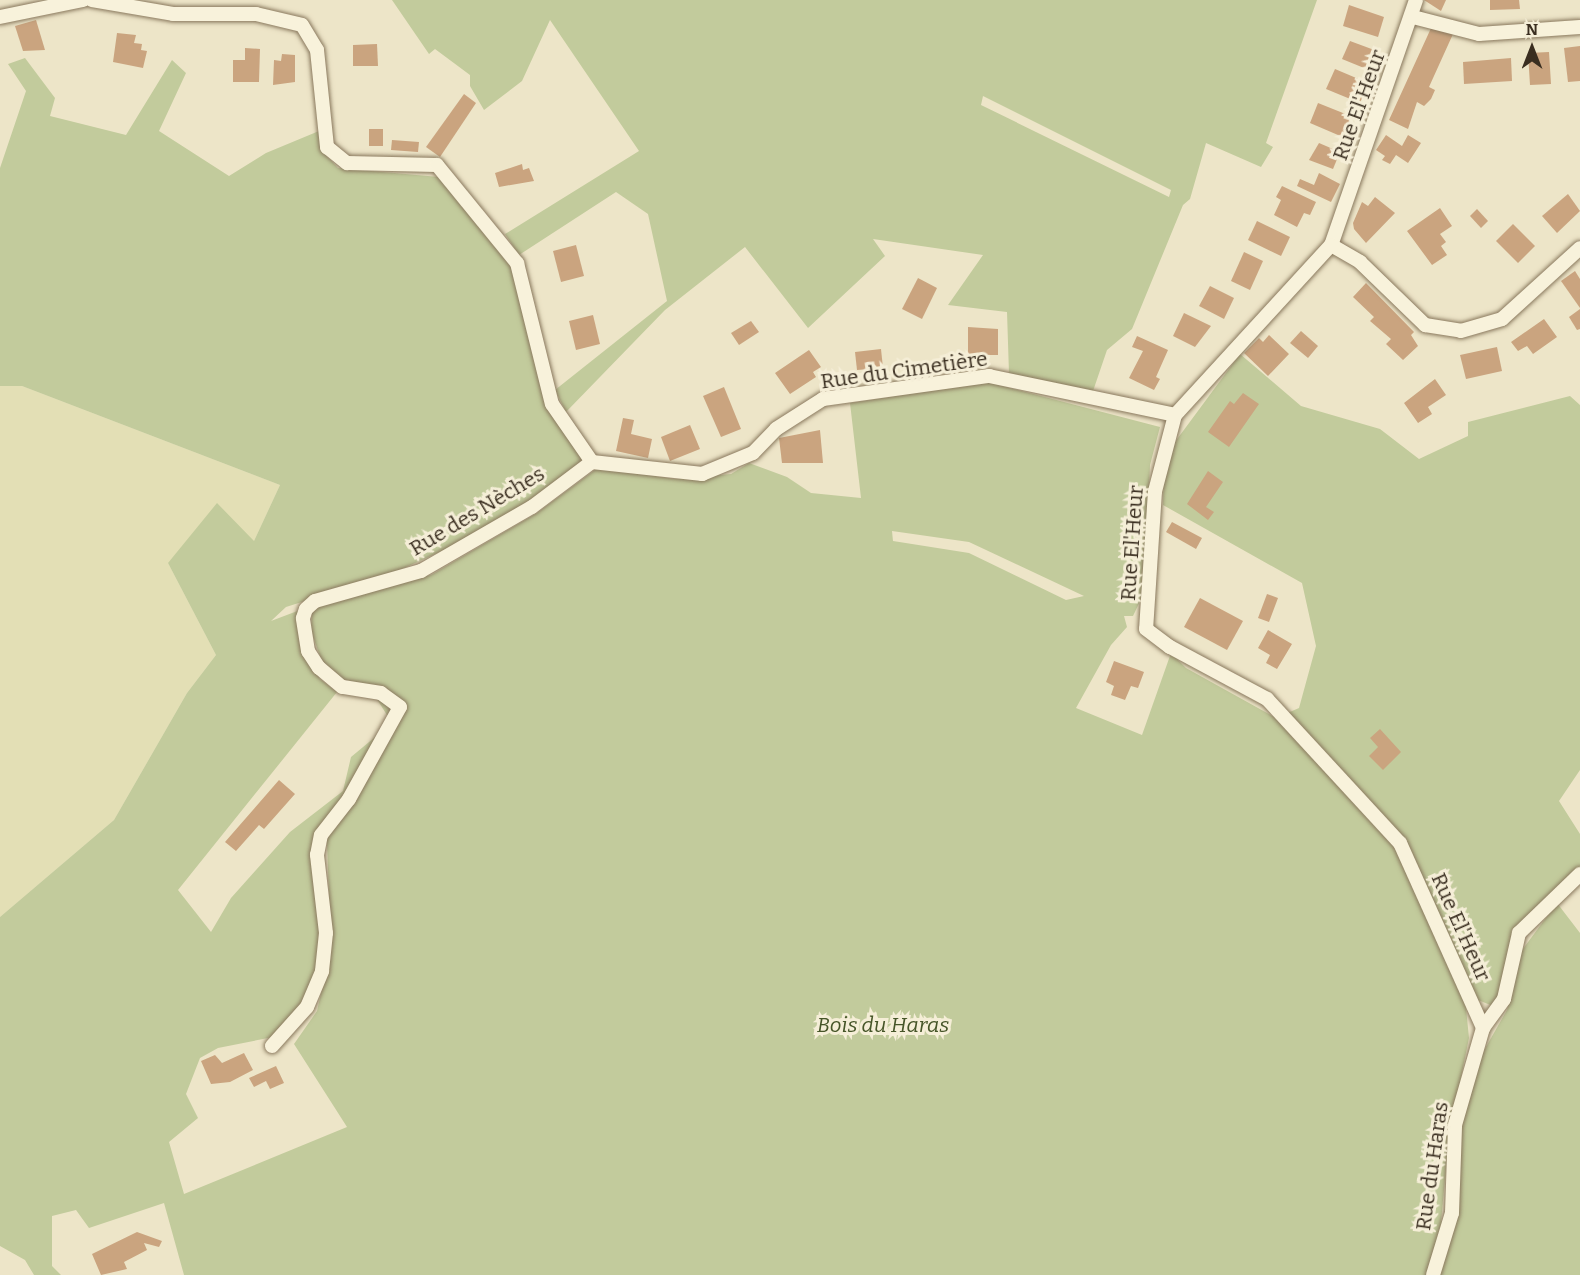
<!DOCTYPE html>
<html>
<head>
<meta charset="utf-8">
<style>
	body { margin:0 }
	#map { position:relative; width:1580px; height:1275px; overflow:hidden; background:#ede5c8; font-family:Bitter,serif }
	div>[style] { position:absolute }
	[style*='--x'] { left:calc(var(--x)*1px); top:calc(var(--y)*1px); width:calc(var(--w)*1px); rotate:calc(var(--a)*1deg) }
	.farmland>* { inset:0; background:#e3dfb5 }
	.green>* { inset:0; background:#c2cb9c }
	.building>* { inset:0; background:#caa47f }
	.roads { filter:drop-shadow(0 0 2px #89785d) drop-shadow(0 0 2px #89785d) }
	.street>* { height:14px; margin:-7px; padding:0 7px; transform-origin:7px; border-radius:7px; background:#f8f2db }
	span { translate:-50% -50%; white-space:nowrap; text-align:center; line-height:1.15; -webkit-text-stroke:6px #f5eed7; paint-order:stroke }
	.street-label { font-size:21px; color:#3a2e20 }
	.park-label { font-size:21px; color:#465528; font-style:italic }
	.north { position:absolute; left:1502px; top:18px; width:60px; height:60px; -webkit-text-stroke:4px #f5eed7; paint-order:stroke; rotate:0deg; font-size:16px; font-weight:700; line-height:24px; text-align:center; color:#3a2e20 }
	.north::after { content:''; display:block; margin:auto; width:21px; height:27px; background:#3a2e20; clip-path:polygon(50% 0,100% 100%,50% 72%,0 100%) }
</style>
</head>
<body>
<div id="map">
	<div class="farmland">
		<i style="clip-path:polygon(0 386px,22px 386px,280px 485px,254px 541px,168px 563px,216px 655px,187px 693px,114px 820px,0 917px)"></i>
	</div>
	<div class="green">
		<i style="clip-path:polygon(evenodd,392px 0,1317px 0,1266px 143px,1273px 147px,1261px 167px,1206px 143px,1190px 199px,1183px 205px,1132px 329px,1107px 350px,1092px 394px,1009px 374px,1007px 312px,948px 305px,983px 255px,873px 239px,885px 256px,808px 328px,745px 247px,665px 310px,566px 412px,555px 390px,667px 301px,648px 214px,616px 192px,519px 255px,505px 234px,639px 151px,550px 20px,522px 81px,484px 110px,470px 86px,470px 75px,435px 49px,429px 54px,392px 0,983px 96px,1171px 190px,1169px 197px,981px 105px,983px 96px)"></i>
		<i style="clip-path:polygon(evenodd,25px 58px,55px 98px,50px 116px,126px 135px,172px 60px,186px 73px,159px 131px,229px 176px,266px 153px,319px 131px,321px 150px,338px 168px,439px 177px,513px 265px,549px 403px,584px 454px,577px 468px,546px 494px,457px 544px,393px 573px,286px 607px,271px 621px,300px 610px,307px 655px,320px 679px,337px 692px,178px 890px,211px 932px,231px 898px,290px 832px,343px 791px,351px 757px,392px 723px,368px 685px,338px 678px,321px 659px,311px 631px,312px 611px,319px 605px,431px 575px,537px 513px,599px 467px,675px 479px,731px 474px,749px 463px,787px 477px,811px 493px,861px 498px,850px 403px,987px 382px,1160px 427px,1150px 465px,1145px 591px,1133px 616px,1124px 616px,1127px 627px,1111px 645px,1076px 708px,1142px 735px,1171px 653px,1186px 668px,1276px 718px,1299px 708px,1316px 646px,1302px 583px,1163px 505px,1164px 465px,1175px 442px,1240px 354px,1301px 406px,1380px 429px,1419px 459px,1468px 436px,1468px 422px,1570px 396px,1580px 405px,1580px 770px,1559px 801px,1580px 834px,1580px 869px,1533px 911px,1508px 949px,1503px 994px,1493px 1006px,1478px 1000px,1471px 988px,1465px 998px,1469px 1038px,1449px 1136px,1441px 1222px,1459px 1189px,1460px 1133px,1478px 1061px,1507px 1010px,1520px 953px,1557px 903px,1580px 933px,1580px 1275px,184px 1275px,164px 1203px,89px 1228px,76px 1210px,52px 1216px,52px 1266px,61px 1275px,34px 1275px,25px 1260px,0 1246px,0 917px,114px 820px,187px 693px,216px 655px,168px 563px,217px 503px,254px 541px,280px 485px,22px 386px,0 386px,0 168px,26px 91px,8px 64px,25px 58px,892px 531px,969px 542px,1084px 596px,1066px 600px,969px 553px,893px 541px,892px 531px,25px 58px,327px 843px,331px 949px,317px 1011px,294px 1044px,347px 1127px,184px 1194px,169px 1142px,198px 1118px,186px 1094px,200px 1058px,218px 1048px,278px 1036px,301px 1010px,318px 976px,323px 934px,314px 854px,327px 843px)"></i>
	</div>
	<div class="building">
		<i style="clip-path:polygon(1424px 0,1446px 0,1441px 11px)"></i>
		<i style="clip-path:polygon(1490px 0,1519px 0,1520px 9px,1490px 10px)"></i>
		<i style="clip-path:polygon(1349px 5px,1384px 17px,1378px 37px,1343px 26px)"></i>
		<i style="clip-path:polygon(36px 20px,45px 50px,23px 51px,15px 26px)"></i>
		<i style="clip-path:polygon(1432px 26px,1453px 34px,1429px 87px,1435px 90px,1431px 99px,1424px 106px,1417px 102px,1408px 129px,1389px 120px)"></i>
		<i style="clip-path:polygon(117px 33px,136px 35px,134px 43px,142px 44px,141px 50px,147px 51px,143px 68px,113px 62px)"></i>
		<i style="clip-path:polygon(1350px 41px,1377px 51px,1369px 70px,1342px 59px)"></i>
		<i style="clip-path:polygon(377px 44px,378px 66px,353px 66px,353px 45px)"></i>
		<i style="clip-path:polygon(1580px 46px,1580px 81px,1568px 82px,1564px 48px)"></i>
		<i style="clip-path:polygon(245px 48px,260px 49px,259px 82px,233px 82px,233px 60px,245px 60px)"></i>
		<i style="clip-path:polygon(1549px 52px,1551px 84px,1530px 85px,1528px 53px)"></i>
		<i style="clip-path:polygon(282px 54px,295px 55px,295px 82px,273px 85px,274px 60px,281px 61px)"></i>
		<i style="clip-path:polygon(1511px 58px,1512px 81px,1464px 84px,1463px 62px)"></i>
		<i style="clip-path:polygon(1335px 69px,1368px 83px,1360px 103px,1326px 89px)"></i>
		<i style="clip-path:polygon(464px 94px,476px 103px,440px 157px,426px 147px)"></i>
		<i style="clip-path:polygon(1318px 103px,1353px 117px,1345px 138px,1310px 123px)"></i>
		<i style="clip-path:polygon(369px 129px,383px 129px,383px 146px,369px 146px)"></i>
		<i style="clip-path:polygon(1386px 135px,1402px 146px,1408px 135px,1421px 143px,1408px 163px,1396px 155px,1390px 164px,1382px 160px,1385px 156px,1376px 150px)"></i>
		<i style="clip-path:polygon(392px 140px,419px 142px,418px 152px,391px 150px)"></i>
		<i style="clip-path:polygon(1319px 143px,1340px 152px,1333px 169px,1309px 160px)"></i>
		<i style="clip-path:polygon(522px 164px,523px 170px,529px 168px,534px 181px,499px 187px,495px 173px)"></i>
		<i style="clip-path:polygon(1319px 173px,1340px 184px,1331px 202px,1297px 186px,1300px 179px,1314px 185px)"></i>
		<i style="clip-path:polygon(1282px 186px,1316px 202px,1310px 215px,1304px 213px,1297px 227px,1274px 215px,1281px 200px,1276px 197px)"></i>
		<i style="clip-path:polygon(1568px 194px,1580px 211px,1557px 233px,1542px 216px)"></i>
		<i style="clip-path:polygon(1375px 197px,1395px 213px,1366px 243px,1354px 229px,1353px 223px,1362px 202px,1368px 206px)"></i>
		<i style="clip-path:polygon(1440px 208px,1452px 226px,1440px 234px,1446px 242px,1441px 246px,1447px 255px,1432px 265px,1407px 231px)"></i>
		<i style="clip-path:polygon(1477px 209px,1488px 221px,1481px 228px,1470px 216px)"></i>
		<i style="clip-path:polygon(1257px 221px,1290px 237px,1281px 256px,1248px 240px)"></i>
		<i style="clip-path:polygon(1513px 224px,1535px 246px,1518px 263px,1496px 241px)"></i>
		<i style="clip-path:polygon(576px 245px,584px 276px,561px 282px,553px 251px)"></i>
		<i style="clip-path:polygon(1244px 252px,1263px 261px,1250px 290px,1231px 281px)"></i>
		<i style="clip-path:polygon(1575px 271px,1580px 279px,1580px 308px,1561px 281px)"></i>
		<i style="clip-path:polygon(918px 278px,937px 288px,922px 319px,902px 309px)"></i>
		<i style="clip-path:polygon(1366px 283px,1414px 332px,1411px 335px,1418px 346px,1403px 360px,1386px 344px,1391px 339px,1370px 321px,1374px 317px,1353px 297px)"></i>
		<i style="clip-path:polygon(1210px 286px,1234px 298px,1224px 319px,1199px 306px)"></i>
		<i style="clip-path:polygon(1580px 309px,1580px 329px,1577px 330px,1569px 317px)"></i>
		<i style="clip-path:polygon(1184px 313px,1211px 326px,1195px 347px,1173px 336px)"></i>
		<i style="clip-path:polygon(593px 315px,600px 344px,576px 350px,569px 321px)"></i>
		<i style="clip-path:polygon(1544px 319px,1557px 337px,1533px 354px,1527px 346px,1518px 351px,1511px 342px)"></i>
		<i style="clip-path:polygon(751px 321px,759px 332px,739px 345px,731px 333px)"></i>
		<i style="clip-path:polygon(968px 327px,998px 329px,998px 355px,968px 355px)"></i>
		<i style="clip-path:polygon(1301px 331px,1318px 346px,1308px 358px,1290px 343px)"></i>
		<i style="clip-path:polygon(1269px 335px,1289px 354px,1268px 376px,1244px 353px,1259px 338px,1263px 342px)"></i>
		<i style="clip-path:polygon(1137px 336px,1168px 350px,1156px 377px,1160px 379px,1154px 390px,1129px 378px,1143px 351px,1132px 347px)"></i>
		<i style="clip-path:polygon(1497px 347px,1502px 371px,1466px 379px,1460px 355px)"></i>
		<i style="clip-path:polygon(881px 349px,883px 368px,857px 370px,855px 352px)"></i>
		<i style="clip-path:polygon(809px 350px,821px 367px,813px 372px,816px 377px,790px 394px,775px 373px)"></i>
		<i style="clip-path:polygon(1435px 379px,1446px 395px,1428px 407px,1432px 414px,1418px 423px,1404px 403px)"></i>
		<i style="clip-path:polygon(724px 387px,741px 429px,721px 437px,703px 396px)"></i>
		<i style="clip-path:polygon(1243px 393px,1259px 404px,1229px 447px,1208px 432px,1230px 401px,1234px 404px)"></i>
		<i style="clip-path:polygon(623px 418px,634px 420px,631px 434px,652px 439px,648px 458px,616px 451px)"></i>
		<i style="clip-path:polygon(690px 425px,700px 449px,670px 461px,661px 437px)"></i>
		<i style="clip-path:polygon(820px 430px,823px 463px,782px 463px,779px 438px)"></i>
		<i style="clip-path:polygon(1208px 471px,1223px 482px,1206px 507px,1214px 512px,1208px 520px,1187px 504px)"></i>
		<i style="clip-path:polygon(1172px 522px,1202px 538px,1196px 549px,1166px 532px)"></i>
		<i style="clip-path:polygon(1267px 594px,1278px 598px,1269px 622px,1258px 618px)"></i>
		<i style="clip-path:polygon(1200px 598px,1243px 621px,1227px 650px,1184px 627px)"></i>
		<i style="clip-path:polygon(1268px 630px,1292px 644px,1277px 669px,1266px 663px,1270px 655px,1258px 648px)"></i>
		<i style="clip-path:polygon(1114px 661px,1144px 672px,1138px 688px,1131px 686px,1125px 700px,1111px 695px,1114px 686px,1106px 682px)"></i>
		<i style="clip-path:polygon(1380px 729px,1401px 752px,1383px 770px,1369px 756px,1378px 747px,1370px 738px)"></i>
		<i style="clip-path:polygon(279px 780px,295px 794px,264px 829px,259px 825px,236px 851px,225px 842px)"></i>
		<i style="clip-path:polygon(244px 1053px,253px 1070px,230px 1082px,211px 1084px,201px 1061px,215px 1055px,222px 1063px)"></i>
		<i style="clip-path:polygon(276px 1066px,284px 1083px,270px 1089px,266px 1081px,254px 1087px,249px 1078px)"></i>
		<i style="clip-path:polygon(137px 1232px,162px 1241px,159px 1247px,144px 1243px,147px 1250px,124px 1262px,127px 1269px,101px 1275px,92px 1254px)"></i>
	</div>
	<div class="roads">
		<div class="street">
			<i style="--x:92;--y:0;--w:82;--a:9.8"></i>
			<i style="--x:173;--y:14;--w:83;--a:0"></i>
			<i style="--x:256;--y:14;--w:47;--a:13.4"></i>
			<i style="--x:302;--y:25;--w:29;--a:59"></i>
			<i style="--x:317;--y:50;--w:98;--a:84.1"></i>
			<i style="--x:327;--y:147;--w:26;--a:39"></i>
			<i style="--x:347;--y:163;--w:90;--a:1.3"></i>
			<i style="--x:437;--y:165;--w:127;--a:50.8"></i>
			<i style="--x:517;--y:263;--w:145;--a:76.1"></i>
			<i style="--x:552;--y:404;--w:70;--a:55.4"></i>
			<i style="--x:592;--y:462;--w:111;--a:6.2"></i>
			<i style="--x:702;--y:474;--w:55;--a:-22.4"></i>
			<i style="--x:753;--y:453;--w:33;--a:-46"></i>
			<i style="--x:776;--y:429;--w:56;--a:-32.6"></i>
			<i style="--x:823;--y:399;--w:168;--a:-7.9"></i>
			<i style="--x:989;--y:376;--w:190;--a:11.8"></i>
			<i style="--x:1416;--y:0;--w:259;--a:109.1"></i>
			<i style="--x:1331;--y:245;--w:231;--a:132.5"></i>
			<i style="--x:1175;--y:415;--w:79;--a:104.7"></i>
			<i style="--x:1155;--y:491;--w:138;--a:93.7"></i>
			<i style="--x:1146;--y:629;--w:30;--a:37"></i>
			<i style="--x:1170;--y:647;--w:110;--a:28.2"></i>
			<i style="--x:1267;--y:699;--w:196;--a:47.3"></i>
			<i style="--x:1400;--y:843;--w:203;--a:65.8"></i>
			<i style="--x:0;--y:17;--w:85;--a:-11.6"></i>
			<i style="--x:1413;--y:17;--w:68;--a:14.4"></i>
			<i style="--x:1479;--y:34;--w:101;--a:-4"></i>
			<i style="--x:1331;--y:245;--w:34;--a:30"></i>
			<i style="--x:1360;--y:262;--w:91;--a:44.1"></i>
			<i style="--x:1425;--y:325;--w:36;--a:9"></i>
			<i style="--x:1461;--y:331;--w:43;--a:-16.3"></i>
			<i style="--x:1502;--y:319;--w:105;--a:-42.3"></i>
			<i style="--x:272;--y:1046;--w:52;--a:-48.1"></i>
			<i style="--x:307;--y:1007;--w:39;--a:-67"></i>
			<i style="--x:322;--y:971;--w:38;--a:-84"></i>
			<i style="--x:326;--y:933;--w:79;--a:-96.6"></i>
			<i style="--x:317;--y:855;--w:20;--a:-79"></i>
			<i style="--x:321;--y:835;--w:46;--a:-52.1"></i>
			<i style="--x:349;--y:799;--w:105;--a:-61"></i>
			<i style="--x:400;--y:707;--w:24;--a:-144"></i>
			<i style="--x:381;--y:693;--w:39;--a:-171"></i>
			<i style="--x:342;--y:687;--w:30;--a:-140"></i>
			<i style="--x:319;--y:668;--w:20;--a:-123"></i>
			<i style="--x:308;--y:651;--w:33;--a:-99"></i>
			<i style="--x:303;--y:618;--w:9;--a:-72"></i>
			<i style="--x:306;--y:609;--w:12;--a:-42"></i>
			<i style="--x:315;--y:601;--w:110;--a:-15.8"></i>
			<i style="--x:421;--y:571;--w:128;--a:-30"></i>
			<i style="--x:532;--y:507;--w:75;--a:-36.9"></i>
			<i style="--x:1433;--y:1275;--w:65;--a:-73"></i>
			<i style="--x:1452;--y:1213;--w:88;--a:-88"></i>
			<i style="--x:1455;--y:1125;--w:101;--a:-73.9"></i>
			<i style="--x:1483;--y:1028;--w:36;--a:-54"></i>
			<i style="--x:1504;--y:999;--w:68;--a:-77.2"></i>
			<i style="--x:1519;--y:933;--w:85;--a:-44"></i>
		</div>
	</div>
	<div class="street-label">
		<span style="left:1359px;top:105px;rotate:-70deg">Rue El'Heur</span>
		<span style="left:904px;top:370px;rotate:-8deg">Rue du Cimetière</span>
		<span style="left:477px;top:511px;rotate:-31deg">Rue des Nèches</span>
		<span style="left:1132px;top:543px;rotate:-86deg">Rue El'Heur</span>
		<span style="left:1461px;top:927px;rotate:66deg">Rue El'Heur</span>
		<span style="left:1432px;top:1166px;rotate:-82deg">Rue du Haras</span>
	</div>
	<div class="park-label">
		<span style="left:883px;top:1025px">Bois du Haras</span>
	</div>
	<div class="north">N</div>
</div>
</body>
</html>
